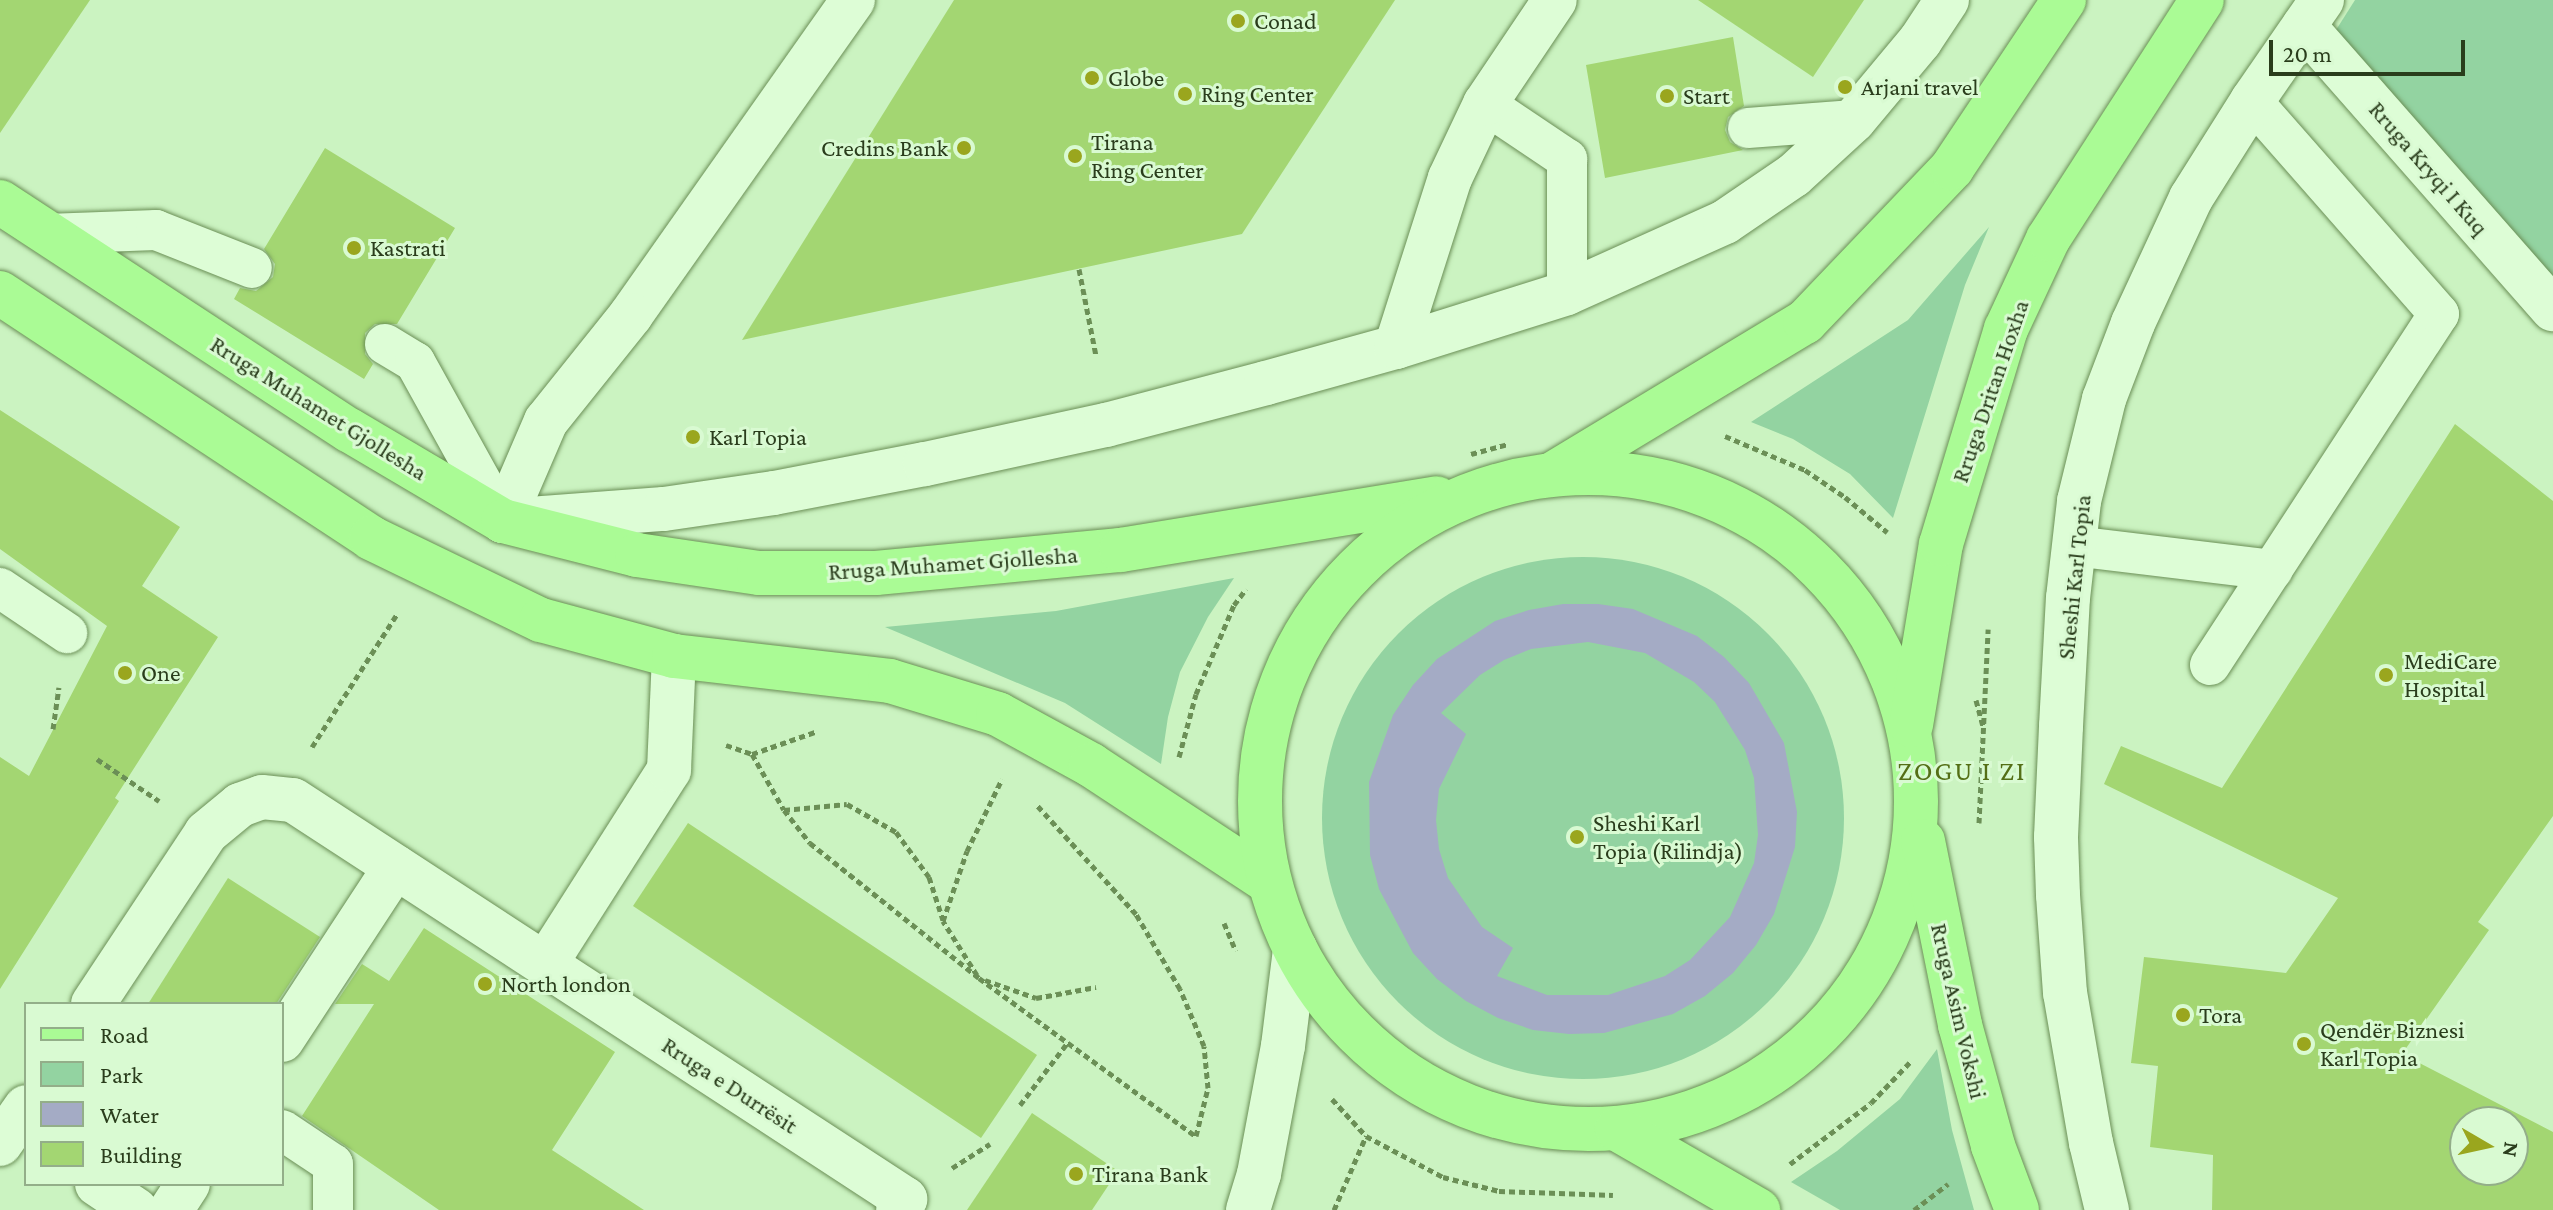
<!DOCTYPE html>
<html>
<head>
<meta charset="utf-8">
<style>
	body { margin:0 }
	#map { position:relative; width:2553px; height:1210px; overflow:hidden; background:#cbf3c1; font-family:"Crimson Pro",serif }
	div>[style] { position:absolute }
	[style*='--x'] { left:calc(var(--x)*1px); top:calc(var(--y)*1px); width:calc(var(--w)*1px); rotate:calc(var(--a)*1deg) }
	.green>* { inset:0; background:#93d3a1 }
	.round { border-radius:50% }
	.water>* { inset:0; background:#a4abc5 }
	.building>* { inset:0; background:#a3d672 }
	.path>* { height:5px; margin-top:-2.5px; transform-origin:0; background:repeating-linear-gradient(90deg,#6b8f56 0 6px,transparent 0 10px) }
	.roads { filter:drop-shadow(0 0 2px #6b8f56) drop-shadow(0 0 2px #6b8f56) }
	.lane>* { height:40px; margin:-20px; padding:0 20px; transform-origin:20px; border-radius:20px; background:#ddfdd6 }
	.street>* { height:44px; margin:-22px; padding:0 22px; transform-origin:22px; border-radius:22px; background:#ddfdd6 }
	.secondary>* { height:44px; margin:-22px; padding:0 22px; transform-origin:22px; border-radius:22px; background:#ddfdd6 }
	.primary>* { height:44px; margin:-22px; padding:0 22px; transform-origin:22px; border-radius:22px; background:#aafb95 }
	.primary>.ring { margin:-22px; padding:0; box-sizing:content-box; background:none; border:44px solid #aafb95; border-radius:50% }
	.dots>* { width:22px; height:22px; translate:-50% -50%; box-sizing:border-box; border:4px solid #d9fad2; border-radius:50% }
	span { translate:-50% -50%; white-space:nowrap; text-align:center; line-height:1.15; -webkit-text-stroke:6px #d9fad2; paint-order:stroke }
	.poi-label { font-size:24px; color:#2a3d1c }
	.left { translate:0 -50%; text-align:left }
	.right { translate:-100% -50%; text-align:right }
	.street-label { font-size:24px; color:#2a3d1c }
	.quarter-label { font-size:28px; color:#546f16; letter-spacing:2px }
	.legend { position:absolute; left:24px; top:1002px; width:260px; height:184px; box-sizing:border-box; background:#d9fad2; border:2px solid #93ae89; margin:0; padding:10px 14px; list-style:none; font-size:24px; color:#2a3d1c }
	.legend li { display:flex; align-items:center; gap:16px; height:40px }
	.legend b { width:40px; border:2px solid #93ae89 }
	.north { position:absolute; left:2449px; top:1106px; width:80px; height:80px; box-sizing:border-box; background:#d9fad2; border:2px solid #93ae89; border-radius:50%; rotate:99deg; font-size:22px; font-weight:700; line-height:32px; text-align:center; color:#2a3d1c }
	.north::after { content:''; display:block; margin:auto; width:28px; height:36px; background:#9aa61e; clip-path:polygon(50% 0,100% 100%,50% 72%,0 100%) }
	.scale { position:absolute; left:2269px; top:40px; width:196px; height:36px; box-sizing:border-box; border:4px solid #2a3d1c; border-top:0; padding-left:10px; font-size:24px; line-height:28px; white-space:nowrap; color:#2a3d1c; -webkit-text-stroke:6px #d9fad2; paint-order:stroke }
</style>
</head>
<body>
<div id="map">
	<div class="green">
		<i style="clip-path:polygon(2355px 0,2553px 0,2553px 290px,2336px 30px)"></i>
		<i style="clip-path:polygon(1989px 227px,1965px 285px,1893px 518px,1850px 474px,1793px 439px,1751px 422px,1908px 320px)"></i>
		<i class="round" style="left:1322px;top:557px;width:522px;height:522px"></i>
		<i style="clip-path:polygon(1234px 578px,1208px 617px,1180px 672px,1168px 717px,1161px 764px,1065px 703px,885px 627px,1056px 611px)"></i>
		<i style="clip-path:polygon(1937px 1049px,1952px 1130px,1974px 1210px,1840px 1210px,1791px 1182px,1837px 1151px,1900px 1099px)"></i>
	</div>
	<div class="water">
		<i style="clip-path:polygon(evenodd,1563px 604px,1598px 604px,1633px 609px,1697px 636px,1724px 657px,1749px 683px,1784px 743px,1797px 812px,1795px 847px,1774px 914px,1756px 945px,1733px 973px,1705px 996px,1673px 1014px,1604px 1033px,1569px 1034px,1533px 1030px,1498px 1018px,1466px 1001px,1437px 979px,1413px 953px,1379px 889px,1370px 855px,1369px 782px,1393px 715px,1413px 685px,1437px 659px,1495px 621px,1529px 610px,1563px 604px,1588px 642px,1645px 653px,1694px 682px,1715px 702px,1745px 750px,1754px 778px,1758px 835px,1754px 863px,1730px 917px,1690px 960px,1665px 976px,1608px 995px,1547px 995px,1497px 976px,1513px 948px,1482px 927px,1448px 878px,1439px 849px,1436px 820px,1439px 789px,1466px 734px,1441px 713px,1480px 675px,1504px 660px,1531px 649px,1588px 642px)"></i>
	</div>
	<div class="building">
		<i style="clip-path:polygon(0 0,90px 0,0 133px)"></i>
		<i style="clip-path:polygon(954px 0,1395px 0,1242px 234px,742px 340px)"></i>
		<i style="clip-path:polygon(1698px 0,1864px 0,1813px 77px)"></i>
		<i style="clip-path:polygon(1733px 37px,1744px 106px,1728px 117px,1725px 130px,1730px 142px,1743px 150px,1605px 178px,1586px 65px)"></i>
		<i style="clip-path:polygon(325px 148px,455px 228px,397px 324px,375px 324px,365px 333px,365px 354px,373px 364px,364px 379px,234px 299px,240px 288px,256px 291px,273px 277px,275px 264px,264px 249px)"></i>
		<i style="clip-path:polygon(0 410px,180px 527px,142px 586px,218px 637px,115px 798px,119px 801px,0 989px,0 757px,29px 776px,107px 626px,0 549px)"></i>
		<i style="clip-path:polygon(evenodd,2455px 424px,2553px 501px,2553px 816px,2478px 922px,2489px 930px,2402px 1054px,2553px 1132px,2553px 1210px,2212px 1210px,2213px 1155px,2150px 1147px,2158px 1066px,2131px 1063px,2144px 957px,2286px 973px,2338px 898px,2104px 784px,2121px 746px,2222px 788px,2455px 424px,2465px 1122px,2513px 1122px,2513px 1170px,2465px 1170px,2465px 1122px)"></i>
		<i style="clip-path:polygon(688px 823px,1037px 1055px,981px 1138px,633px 906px)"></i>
		<i style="clip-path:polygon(228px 878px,320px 937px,276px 1004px,148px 1004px)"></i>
		<i style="clip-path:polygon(424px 928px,615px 1052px,552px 1150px,644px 1210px,439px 1210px,302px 1116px,374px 1004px,335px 1004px,362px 964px,389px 981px)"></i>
		<i style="clip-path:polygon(1032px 1113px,1118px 1171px,1092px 1210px,967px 1210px)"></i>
	</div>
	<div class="path">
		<i style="--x:1079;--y:269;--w:89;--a:78.9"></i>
		<i style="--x:1725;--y:436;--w:87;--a:23"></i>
		<i style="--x:1805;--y:470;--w:48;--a:34"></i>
		<i style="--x:1845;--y:497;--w:55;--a:39.8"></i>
		<i style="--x:1471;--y:454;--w:38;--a:-15"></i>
		<i style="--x:1976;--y:700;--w:27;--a:75"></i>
		<i style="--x:53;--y:729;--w:42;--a:-81.9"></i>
		<i style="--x:726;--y:745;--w:28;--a:19"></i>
		<i style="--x:752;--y:754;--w:67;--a:-19.2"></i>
		<i style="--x:312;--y:747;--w:158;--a:-57.4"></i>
		<i style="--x:752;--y:754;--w:64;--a:60.3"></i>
		<i style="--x:784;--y:810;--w:42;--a:51.8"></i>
		<i style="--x:810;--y:843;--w:216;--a:38.6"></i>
		<i style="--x:979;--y:978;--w:268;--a:36.1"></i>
		<i style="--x:1196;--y:1136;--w:49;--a:-76"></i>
		<i style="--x:1208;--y:1088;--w:42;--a:-95.4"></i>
		<i style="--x:1204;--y:1046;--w:62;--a:-112.8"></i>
		<i style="--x:1180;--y:989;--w:87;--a:-120.4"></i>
		<i style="--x:1136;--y:914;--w:149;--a:-132.3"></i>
		<i style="--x:1179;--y:757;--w:65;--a:-74.9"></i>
		<i style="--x:1196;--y:694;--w:97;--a:-66.9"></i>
		<i style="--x:1234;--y:605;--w:20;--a:-53"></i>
		<i style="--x:97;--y:759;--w:75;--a:34.1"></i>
		<i style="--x:784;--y:810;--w:63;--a:-5.4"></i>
		<i style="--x:847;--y:804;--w:56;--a:29.7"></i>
		<i style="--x:896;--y:832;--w:56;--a:53.7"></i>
		<i style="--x:929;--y:877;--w:45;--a:72"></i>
		<i style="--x:1979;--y:823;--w:194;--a:-87.3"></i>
		<i style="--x:1224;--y:923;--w:30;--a:67"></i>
		<i style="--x:977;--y:975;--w:64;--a:-122.2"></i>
		<i style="--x:943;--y:921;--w:74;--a:-71.1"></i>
		<i style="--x:967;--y:851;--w:80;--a:-64.1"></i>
		<i style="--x:985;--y:980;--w:54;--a:19.4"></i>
		<i style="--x:1036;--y:998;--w:61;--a:-10.4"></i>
		<i style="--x:1332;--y:1099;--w:50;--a:47.4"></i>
		<i style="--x:1366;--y:1136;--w:87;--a:28"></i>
		<i style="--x:1443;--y:1177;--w:58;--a:14"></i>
		<i style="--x:1499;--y:1191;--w:114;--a:2"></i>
		<i style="--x:1020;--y:1105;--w:79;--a:-52.7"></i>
		<i style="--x:1790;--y:1164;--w:101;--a:-37"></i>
		<i style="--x:1871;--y:1103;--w:57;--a:-46.4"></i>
		<i style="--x:952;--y:1168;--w:45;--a:-32.3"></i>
		<i style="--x:1334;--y:1210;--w:81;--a:-66.6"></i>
		<i style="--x:1914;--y:1210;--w:43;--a:-37.4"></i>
	</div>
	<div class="roads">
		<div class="lane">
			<i style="--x:1485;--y:104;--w:99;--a:33.9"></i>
			<i style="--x:1567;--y:159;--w:134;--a:90"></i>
			<i style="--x:1748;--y:128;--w:106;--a:-4.3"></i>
			<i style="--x:47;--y:234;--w:109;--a:-2.1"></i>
			<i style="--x:156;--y:230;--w:103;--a:21.6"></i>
			<i style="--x:385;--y:344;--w:35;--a:31"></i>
			<i style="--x:415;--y:362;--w:182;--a:61"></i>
			<i style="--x:2074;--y:546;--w:200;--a:6.9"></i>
			<i style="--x:0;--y:588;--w:81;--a:33.9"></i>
			<i style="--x:2210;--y:665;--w:419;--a:-56.9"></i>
			<i style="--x:2439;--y:314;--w:283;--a:-131.3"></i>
			<i style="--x:282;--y:1130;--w:61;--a:33.7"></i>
			<i style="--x:333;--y:1164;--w:46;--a:90"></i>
		</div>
		<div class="street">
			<i style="--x:853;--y:0;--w:385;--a:125.2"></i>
			<i style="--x:631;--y:315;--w:136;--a:128.7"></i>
			<i style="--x:546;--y:421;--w:109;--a:113.3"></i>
			<i style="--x:503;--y:521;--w:161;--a:-4.3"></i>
			<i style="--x:664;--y:509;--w:111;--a:-8.3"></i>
			<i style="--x:774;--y:493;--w:154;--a:-10.9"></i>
			<i style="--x:925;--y:464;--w:185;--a:-12.2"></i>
			<i style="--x:1106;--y:425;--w:165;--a:-14.7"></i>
			<i style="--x:1266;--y:383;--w:135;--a:-15.5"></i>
			<i style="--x:1396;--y:347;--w:179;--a:-17.5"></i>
			<i style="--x:1567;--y:293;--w:173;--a:-24.2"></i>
			<i style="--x:1725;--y:222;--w:83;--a:-34.3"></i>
			<i style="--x:1794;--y:175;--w:81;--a:-42.5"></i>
			<i style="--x:1854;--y:120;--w:103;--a:-50.1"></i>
			<i style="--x:1920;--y:41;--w:49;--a:-56.6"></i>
			<i style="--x:2304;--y:26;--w:377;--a:48.7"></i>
			<i style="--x:1396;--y:347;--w:177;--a:-72.3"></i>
			<i style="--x:1450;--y:178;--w:82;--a:-64.7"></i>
			<i style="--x:1485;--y:104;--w:125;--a:-56.1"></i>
			<i style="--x:546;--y:963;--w:229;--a:-57.5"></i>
			<i style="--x:669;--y:770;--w:114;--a:-87.5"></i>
			<i style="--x:93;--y:1004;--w:205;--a:-56.5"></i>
			<i style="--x:206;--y:833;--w:44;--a:-39.5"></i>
			<i style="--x:240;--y:805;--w:23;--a:-20"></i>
			<i style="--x:262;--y:797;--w:31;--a:6"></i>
			<i style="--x:293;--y:800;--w:731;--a:33.1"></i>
			<i style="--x:905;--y:1199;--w:13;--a:122"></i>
			<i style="--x:282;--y:1040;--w:207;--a:-56.8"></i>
			<i style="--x:0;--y:1144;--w:45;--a:-54.9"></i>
			<i style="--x:97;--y:1184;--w:47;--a:33.7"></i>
			<i style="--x:171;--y:1210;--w:31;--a:-57"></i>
			<i style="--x:2107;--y:1210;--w:69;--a:-103.4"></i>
			<i style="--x:2091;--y:1143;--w:152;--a:-99.8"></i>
			<i style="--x:2065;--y:993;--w:98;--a:-94.1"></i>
			<i style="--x:2058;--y:895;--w:58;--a:-92"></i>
			<i style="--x:2056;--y:837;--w:111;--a:-87.4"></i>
			<i style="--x:2061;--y:726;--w:128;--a:-86.9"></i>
			<i style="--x:2068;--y:598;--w:98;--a:-83.5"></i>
			<i style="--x:2079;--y:501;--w:105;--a:-76.2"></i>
			<i style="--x:2104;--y:399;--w:81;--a:-69.1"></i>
			<i style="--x:2133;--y:323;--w:138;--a:-65.1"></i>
			<i style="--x:2191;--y:198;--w:115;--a:-57.8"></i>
			<i style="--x:2252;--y:101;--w:123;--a:-55.3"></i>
		</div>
		<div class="secondary">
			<i style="--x:1248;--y:1210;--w:38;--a:-73"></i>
			<i style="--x:1259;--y:1174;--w:130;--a:-79.4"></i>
			<i style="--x:1283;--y:1046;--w:98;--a:-82.9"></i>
		</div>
		<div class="primary">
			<i style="--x:0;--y:202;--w:417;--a:33.2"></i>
			<i style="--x:349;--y:430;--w:179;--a:30.6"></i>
			<i style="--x:503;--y:521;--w:138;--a:14.2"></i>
			<i style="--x:637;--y:555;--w:123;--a:8.4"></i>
			<i style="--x:759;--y:573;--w:117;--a:0"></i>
			<i style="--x:876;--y:573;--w:246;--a:-5.4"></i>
			<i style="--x:1121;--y:550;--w:320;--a:-9.3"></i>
			<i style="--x:0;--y:293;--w:445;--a:33.4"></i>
			<i style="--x:371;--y:538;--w:189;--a:25.8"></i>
			<i style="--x:541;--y:620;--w:138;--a:15.1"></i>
			<i style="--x:674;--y:656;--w:217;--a:6.6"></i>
			<i style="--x:890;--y:681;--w:113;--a:17"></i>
			<i style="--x:998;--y:714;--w:106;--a:28.7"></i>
			<i style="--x:1091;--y:765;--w:213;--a:33.3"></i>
			<i style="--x:1556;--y:472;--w:291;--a:-31.1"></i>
			<i style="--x:1805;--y:322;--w:213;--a:-46.3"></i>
			<i style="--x:1952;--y:168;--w:202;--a:-56.3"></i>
			<i class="ring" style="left:1260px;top:473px;width:612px;height:612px"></i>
			<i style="--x:1911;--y:725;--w:183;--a:-80.6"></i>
			<i style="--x:1941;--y:544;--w:225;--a:-73.2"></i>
			<i style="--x:2006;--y:329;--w:99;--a:-65"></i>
			<i style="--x:2048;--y:239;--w:284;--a:-57.2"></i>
			<i style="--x:1923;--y:841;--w:188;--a:78.6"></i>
			<i style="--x:1960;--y:1025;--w:125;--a:74.7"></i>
			<i style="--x:1993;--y:1146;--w:68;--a:69.4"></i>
			<i style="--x:1617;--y:1129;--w:163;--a:29.9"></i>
		</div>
	</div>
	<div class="dots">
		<i style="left:1238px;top:21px;background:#9aa61e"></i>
		<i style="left:1092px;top:78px;background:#9aa61e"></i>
		<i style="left:1845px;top:87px;background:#9aa61e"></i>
		<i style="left:1185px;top:94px;background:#9aa61e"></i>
		<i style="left:1667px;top:96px;background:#9aa61e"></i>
		<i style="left:964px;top:148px;background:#9aa61e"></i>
		<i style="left:1075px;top:156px;background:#9aa61e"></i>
		<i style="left:354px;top:248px;background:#9aa61e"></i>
		<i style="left:693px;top:437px;background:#9aa61e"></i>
		<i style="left:125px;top:673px;background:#9aa61e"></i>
		<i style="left:2386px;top:675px;background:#9aa61e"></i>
		<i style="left:1577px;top:837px;background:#9aa61e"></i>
		<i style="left:485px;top:984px;background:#9aa61e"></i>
		<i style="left:2183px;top:1015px;background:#9aa61e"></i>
		<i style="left:2304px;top:1044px;background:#9aa61e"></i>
		<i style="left:1076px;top:1174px;background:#9aa61e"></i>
	</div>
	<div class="poi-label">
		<span class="left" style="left:1254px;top:21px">Conad</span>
		<span class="left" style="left:1108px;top:78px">Globe</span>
		<span class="left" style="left:1861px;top:87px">Arjani travel</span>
		<span class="left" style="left:1201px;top:94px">Ring Center</span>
		<span class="left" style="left:1683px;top:96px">Start</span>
		<span class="left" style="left:1091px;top:156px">Tirana<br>Ring Center</span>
		<span class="right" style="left:948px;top:148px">Credins Bank</span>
		<span class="left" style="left:370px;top:248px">Kastrati</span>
		<span class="left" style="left:709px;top:437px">Karl Topia</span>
		<span class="left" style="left:2404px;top:675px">MediCare<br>Hospital</span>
		<span class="left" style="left:141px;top:673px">One</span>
		<span class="left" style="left:1593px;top:837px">Sheshi Karl<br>Topia (Rilindja)</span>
		<span class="left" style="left:501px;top:984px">North london</span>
		<span class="left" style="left:2199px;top:1015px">Tora</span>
		<span class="left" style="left:2320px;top:1044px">Qendër Biznesi<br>Karl Topia</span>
		<span class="left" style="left:1092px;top:1174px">Tirana Bank</span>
	</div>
	<div class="street-label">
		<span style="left:2429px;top:168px;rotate:49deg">Rruga Kryqi I Kuq</span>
		<span style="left:1990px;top:391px;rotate:-71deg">Rruga Dritan Hoxha</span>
		<span style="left:319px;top:408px;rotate:32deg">Rruga Muhamet Gjollesha</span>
		<span style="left:953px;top:563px;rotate:-4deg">Rruga Muhamet Gjollesha</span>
		<span style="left:2074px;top:577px;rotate:-84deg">Sheshi Karl Topia</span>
		<span style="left:1959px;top:1011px;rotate:77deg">Rruga Asim Vokshi</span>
		<span style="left:730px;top:1085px;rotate:33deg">Rruga e Durrësit</span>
	</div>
	<div class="quarter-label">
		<span style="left:1962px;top:771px">ZOGU I ZI</span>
	</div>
	<ul class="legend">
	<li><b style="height:10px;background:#aafb95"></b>Road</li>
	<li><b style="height:22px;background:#93d3a1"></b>Park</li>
	<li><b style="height:22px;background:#a4abc5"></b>Water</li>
	<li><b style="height:22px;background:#a3d672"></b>Building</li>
	</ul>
	<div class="north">N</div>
	<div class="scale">20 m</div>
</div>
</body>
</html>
